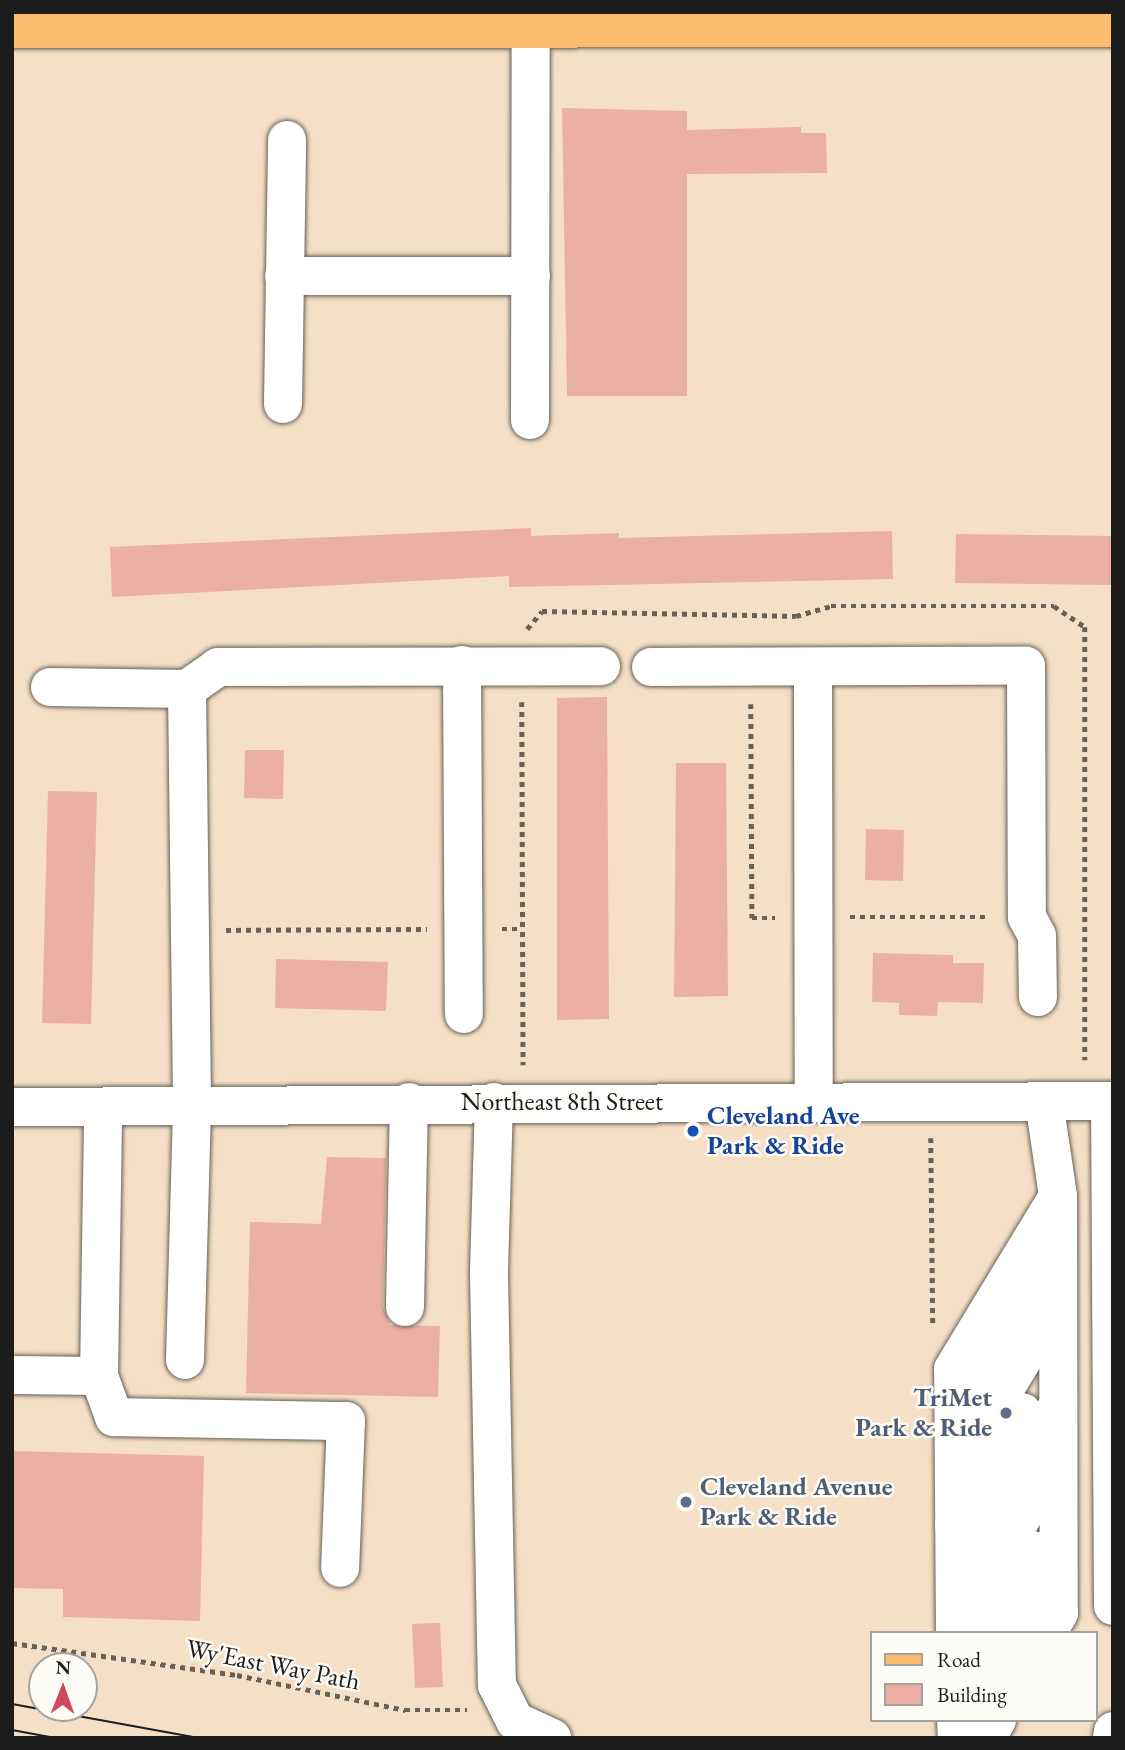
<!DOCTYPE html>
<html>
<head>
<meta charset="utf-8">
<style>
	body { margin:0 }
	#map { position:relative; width:1125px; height:1750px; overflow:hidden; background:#f5e0c7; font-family:"EB Garamond",serif }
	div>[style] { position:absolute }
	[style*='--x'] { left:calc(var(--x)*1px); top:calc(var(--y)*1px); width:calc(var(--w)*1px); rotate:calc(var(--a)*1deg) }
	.building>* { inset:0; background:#ecafa3 }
	.path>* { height:4.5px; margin-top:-2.25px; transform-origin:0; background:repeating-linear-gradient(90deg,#686158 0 5px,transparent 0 10px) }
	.roads { filter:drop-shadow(0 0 2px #686158) drop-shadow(0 0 2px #686158) }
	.minor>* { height:38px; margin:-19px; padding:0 19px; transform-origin:19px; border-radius:19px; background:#fff }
	.major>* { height:38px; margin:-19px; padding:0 19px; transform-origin:19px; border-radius:19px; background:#fcbd6f }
	.tram>* { height:2px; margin:-1px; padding:0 1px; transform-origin:1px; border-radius:1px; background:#1c1c1c }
	.dots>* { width:19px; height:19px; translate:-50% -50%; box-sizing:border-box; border:4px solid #fdfcf7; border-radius:50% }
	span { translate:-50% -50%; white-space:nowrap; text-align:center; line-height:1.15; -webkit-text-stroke:5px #fdfcf7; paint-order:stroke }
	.street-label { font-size:26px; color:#1c1c1c }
	.transit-label { font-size:26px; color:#164399; font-weight:700 }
	.left { translate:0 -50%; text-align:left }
	.service-label { font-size:26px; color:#4e5e75; font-weight:700 }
	.right { translate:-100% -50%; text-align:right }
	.frame { position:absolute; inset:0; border:14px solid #1c1c1c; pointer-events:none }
	.legend { position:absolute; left:870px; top:1631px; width:228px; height:91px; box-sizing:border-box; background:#fdfcf7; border:2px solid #a3a29f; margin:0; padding:9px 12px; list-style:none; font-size:21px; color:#1c1c1c }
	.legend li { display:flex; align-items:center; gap:14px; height:35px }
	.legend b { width:35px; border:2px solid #a3a29f }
	.north { position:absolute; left:28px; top:1652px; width:70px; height:70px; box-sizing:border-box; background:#fdfcf7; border:2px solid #a3a29f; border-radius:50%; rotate:1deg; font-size:19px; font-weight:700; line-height:28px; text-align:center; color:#1c1c1c }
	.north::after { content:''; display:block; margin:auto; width:24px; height:32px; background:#d1495b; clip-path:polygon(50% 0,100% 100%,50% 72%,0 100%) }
</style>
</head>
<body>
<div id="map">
	<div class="building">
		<i style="clip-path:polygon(562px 108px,687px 111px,687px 130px,801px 127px,801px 133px,826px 133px,827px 173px,687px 174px,687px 396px,567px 396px)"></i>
		<i style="clip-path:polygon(531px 528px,531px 536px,619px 533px,619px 538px,892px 531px,893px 579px,509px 587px,509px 576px,112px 597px,110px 547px)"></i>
		<i style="clip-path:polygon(956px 534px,1113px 536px,1113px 585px,955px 583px)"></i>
		<i style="clip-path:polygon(607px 697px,609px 1019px,557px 1020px,557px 698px)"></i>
		<i style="clip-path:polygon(245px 750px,284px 750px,283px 799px,244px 798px)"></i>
		<i style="clip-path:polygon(676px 763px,726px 763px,728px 996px,674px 997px)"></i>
		<i style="clip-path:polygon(48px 791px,97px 792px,91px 1024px,42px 1023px)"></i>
		<i style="clip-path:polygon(866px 829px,904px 830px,903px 881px,865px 880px)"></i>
		<i style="clip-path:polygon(873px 953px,953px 955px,953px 963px,984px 963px,983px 1003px,938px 1002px,937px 1016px,899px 1015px,899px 1003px,872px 1002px)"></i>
		<i style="clip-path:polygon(276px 959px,388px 962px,386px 1011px,275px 1008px)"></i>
		<i style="clip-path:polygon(327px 1157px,386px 1158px,383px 1307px,390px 1325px,440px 1326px,438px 1397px,246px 1393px,250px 1222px,321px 1224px)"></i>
		<i style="clip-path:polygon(12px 1451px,204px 1456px,200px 1621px,63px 1617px,63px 1589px,12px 1588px)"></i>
		<i style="clip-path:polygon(440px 1623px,443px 1687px,415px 1688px,412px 1624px)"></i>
	</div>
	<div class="path">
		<i style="--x:527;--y:629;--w:23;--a:-50"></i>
		<i style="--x:542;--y:611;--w:254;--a:1.1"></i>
		<i style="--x:796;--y:616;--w:36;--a:-16"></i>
		<i style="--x:831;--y:606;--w:223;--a:0"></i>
		<i style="--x:1054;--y:606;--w:37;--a:34"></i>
		<i style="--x:1085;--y:627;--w:433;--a:90"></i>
		<i style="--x:522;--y:702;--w:363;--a:89.8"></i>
		<i style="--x:751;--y:704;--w:214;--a:89.7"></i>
		<i style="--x:752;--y:918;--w:23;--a:0"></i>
		<i style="--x:850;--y:917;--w:138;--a:0"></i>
		<i style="--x:502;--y:929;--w:19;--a:0"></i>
		<i style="--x:226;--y:930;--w:201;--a:-0.3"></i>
		<i style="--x:931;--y:1138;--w:188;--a:89.4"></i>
		<i style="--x:12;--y:1643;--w:227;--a:8.1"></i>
		<i style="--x:237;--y:1675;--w:172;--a:11.8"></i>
		<i style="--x:405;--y:1710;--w:62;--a:0"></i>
	</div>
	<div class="roads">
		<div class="minor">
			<i style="--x:284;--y:276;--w:247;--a:0"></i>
			<i style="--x:283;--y:404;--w:264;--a:-89.1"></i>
			<i style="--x:530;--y:420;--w:390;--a:-89.9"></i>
			<i style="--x:462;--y:665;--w:349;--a:89.7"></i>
			<i style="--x:651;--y:667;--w:375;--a:-0.2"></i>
			<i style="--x:1026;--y:666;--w:251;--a:89.8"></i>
			<i style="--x:1027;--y:917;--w:21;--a:62"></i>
			<i style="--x:1037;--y:936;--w:61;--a:89.1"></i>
			<i style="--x:813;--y:670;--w:432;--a:89.9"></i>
			<i style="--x:50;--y:687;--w:137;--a:0.8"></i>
			<i style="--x:187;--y:689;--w:420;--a:89.3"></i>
			<i style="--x:192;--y:1109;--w:251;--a:91.6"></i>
			<i style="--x:187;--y:689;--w:38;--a:-35"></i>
			<i style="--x:218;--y:667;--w:383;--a:-0.1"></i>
			<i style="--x:1044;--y:1101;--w:96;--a:81.6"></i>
			<i style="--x:1058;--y:1196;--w:417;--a:89.9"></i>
			<i style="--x:1059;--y:1613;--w:23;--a:121"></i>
			<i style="--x:1110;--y:1101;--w:505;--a:89.66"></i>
			<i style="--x:494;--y:1102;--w:172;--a:91.7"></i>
			<i style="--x:489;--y:1274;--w:411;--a:88.9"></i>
			<i style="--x:497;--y:1685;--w:40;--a:63.4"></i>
			<i style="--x:515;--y:1721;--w:41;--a:24.7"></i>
			<i style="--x:12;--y:1107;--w:1101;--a:-0.31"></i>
			<i style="--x:405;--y:1307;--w:205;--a:-88.9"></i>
			<i style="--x:12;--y:1375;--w:87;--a:0.7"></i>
			<i style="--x:99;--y:1376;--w:268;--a:-89.1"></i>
			<i style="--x:99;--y:1376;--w:44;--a:69.9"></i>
			<i style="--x:114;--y:1417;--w:232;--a:1"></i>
			<i style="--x:346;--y:1421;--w:147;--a:92.3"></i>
			<i style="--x:954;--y:1420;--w:201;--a:-58.8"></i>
			<i style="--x:954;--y:1473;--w:201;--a:-58.8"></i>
			<i style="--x:954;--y:1525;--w:132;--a:-58.6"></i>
			<i style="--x:955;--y:1578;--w:201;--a:-59.2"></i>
			<i style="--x:955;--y:1630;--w:199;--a:-59.2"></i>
			<i style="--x:955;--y:1633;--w:264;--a:-90.4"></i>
			<i style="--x:953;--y:1369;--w:202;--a:-58.7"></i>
			<i style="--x:985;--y:1633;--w:96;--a:-59.4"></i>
			<i style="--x:1017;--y:1633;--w:63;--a:-59.3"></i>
			<i style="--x:956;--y:1720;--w:18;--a:87"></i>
			<i style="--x:987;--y:1738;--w:21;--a:-61"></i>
			<i style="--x:1112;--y:1738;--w:7;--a:-82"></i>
		</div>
		<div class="major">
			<i style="--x:12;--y:29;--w:1101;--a:-0.05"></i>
		</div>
	</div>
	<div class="tram">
		<i style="--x:12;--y:1704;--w:191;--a:10.3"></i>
		<i style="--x:12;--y:1730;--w:44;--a:10.5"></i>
	</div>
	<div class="dots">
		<i style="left:693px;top:1131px;background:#1a4fb4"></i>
		<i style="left:1006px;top:1413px;background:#5c6f8a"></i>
		<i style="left:686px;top:1502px;background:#5c6f8a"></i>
	</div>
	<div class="street-label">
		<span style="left:562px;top:1102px">Northeast 8th Street</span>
		<span style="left:273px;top:1665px;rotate:11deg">Wy'East Way Path</span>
	</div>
	<div class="transit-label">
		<span class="left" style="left:707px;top:1131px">Cleveland Ave<br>Park &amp; Ride</span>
	</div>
	<div class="service-label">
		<span class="right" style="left:992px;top:1413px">TriMet<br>Park &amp; Ride</span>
		<span class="left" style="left:700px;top:1502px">Cleveland Avenue<br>Park &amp; Ride</span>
	</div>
	<div class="frame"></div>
	<ul class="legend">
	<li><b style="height:9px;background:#fcbd6f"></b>Road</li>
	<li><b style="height:19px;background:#ecafa3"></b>Building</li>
	</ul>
	<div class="north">N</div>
</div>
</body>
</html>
